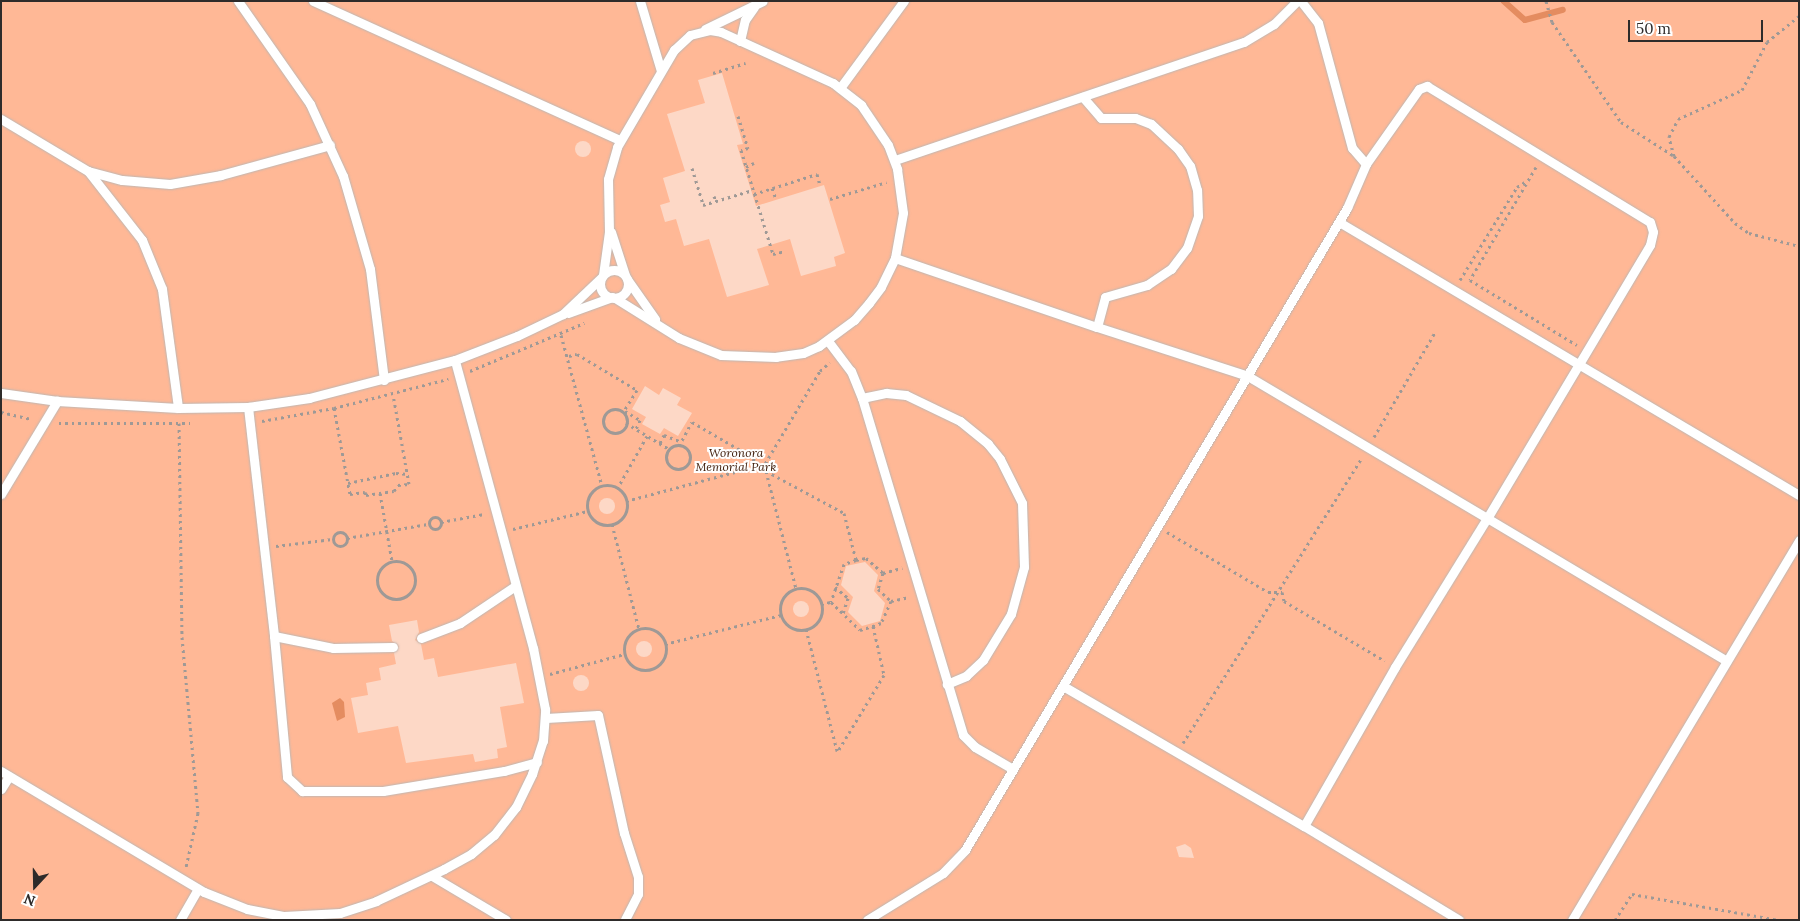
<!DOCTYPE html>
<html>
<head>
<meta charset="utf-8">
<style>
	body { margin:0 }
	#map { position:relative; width:1800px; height:921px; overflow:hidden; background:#fdf6f2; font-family:Lora,serif }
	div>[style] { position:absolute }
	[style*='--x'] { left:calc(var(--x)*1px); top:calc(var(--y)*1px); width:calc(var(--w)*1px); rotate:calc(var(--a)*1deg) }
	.green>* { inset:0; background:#ffb896 }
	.water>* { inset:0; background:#e48c60 }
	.stream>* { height:5.5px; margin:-2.75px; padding:0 2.75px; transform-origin:2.75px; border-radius:2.75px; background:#e48c60 }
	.building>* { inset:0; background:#fdd8c6 }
	.round { border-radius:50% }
	.path>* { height:3px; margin-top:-1.5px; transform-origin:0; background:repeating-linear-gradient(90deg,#9e9996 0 2.5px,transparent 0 6.5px) }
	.path>.ring { margin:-1.5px; padding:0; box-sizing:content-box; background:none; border:3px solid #9e9996; border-radius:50% }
	.roads { filter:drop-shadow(0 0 1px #beb7b3) drop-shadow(0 0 1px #beb7b3) }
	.lane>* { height:9px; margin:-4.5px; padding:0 4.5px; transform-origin:4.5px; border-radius:4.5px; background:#fff }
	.lane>.ring { margin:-4.5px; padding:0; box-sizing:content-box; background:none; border:9px solid #fff; border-radius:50% }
	span { translate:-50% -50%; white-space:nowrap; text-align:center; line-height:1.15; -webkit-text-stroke:4px #fff; paint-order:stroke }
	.park-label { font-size:12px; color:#43210e; font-style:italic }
	.frame { position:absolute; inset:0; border:2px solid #2e2b2a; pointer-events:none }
	.north { position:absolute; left:10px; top:861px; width:50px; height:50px; -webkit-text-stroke:4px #fff; paint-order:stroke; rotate:201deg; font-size:14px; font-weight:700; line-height:20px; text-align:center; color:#2e2b2a }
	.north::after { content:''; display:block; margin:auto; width:18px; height:22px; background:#2e2b2a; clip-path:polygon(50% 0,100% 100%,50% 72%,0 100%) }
	.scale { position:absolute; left:1628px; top:20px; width:135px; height:22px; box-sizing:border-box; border:2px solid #2e2b2a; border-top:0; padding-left:6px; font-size:15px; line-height:18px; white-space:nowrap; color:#2e2b2a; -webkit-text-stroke:4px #fff; paint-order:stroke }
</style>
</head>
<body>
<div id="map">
	<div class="green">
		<i style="clip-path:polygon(1px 1px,1799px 1px,1799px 920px,1px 920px)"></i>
	</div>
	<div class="water">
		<i style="clip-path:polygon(340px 698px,344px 702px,345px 717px,337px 721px,332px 703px)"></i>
	</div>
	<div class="stream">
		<i style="--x:1504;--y:1;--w:28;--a:42"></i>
		<i style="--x:1525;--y:20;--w:39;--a:-15"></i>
	</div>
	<div class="building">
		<i style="clip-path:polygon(722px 73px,743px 144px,737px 145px,756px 206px,824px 185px,845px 253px,834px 257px,836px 266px,801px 276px,790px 239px,757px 249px,769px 285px,727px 297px,709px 239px,684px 246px,676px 219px,665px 222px,660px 205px,670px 202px,663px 178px,685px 171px,667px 114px,705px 103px,698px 80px)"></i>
		<i class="round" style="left:575px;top:141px;width:16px;height:16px"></i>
		<i style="clip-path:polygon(645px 386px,659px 395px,663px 388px,681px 398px,677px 405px,692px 413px,678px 436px,664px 428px,660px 434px,642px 424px,646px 417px,632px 409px)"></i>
		<i class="round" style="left:599px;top:498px;width:16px;height:16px"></i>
		<i style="clip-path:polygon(865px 562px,878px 575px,874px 591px,885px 603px,880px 621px,862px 626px,848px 612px,853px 597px,841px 585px,846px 566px)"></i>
		<i class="round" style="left:793px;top:601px;width:16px;height:16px"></i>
		<i style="clip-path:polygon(417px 620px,419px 632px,415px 640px,421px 644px,424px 660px,434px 658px,438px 677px,516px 663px,524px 703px,500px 707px,507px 747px,497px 749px,498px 758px,475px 762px,473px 754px,406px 763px,398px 726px,358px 733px,351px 698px,368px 695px,366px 683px,381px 680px,379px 668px,396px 664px,394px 653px,399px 646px,392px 641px,389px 625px)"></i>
		<i class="round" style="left:636px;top:641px;width:16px;height:16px"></i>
		<i class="round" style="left:573px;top:675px;width:16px;height:16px"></i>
		<i style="clip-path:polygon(1185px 844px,1191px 848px,1194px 858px,1179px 857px,1176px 847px)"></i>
	</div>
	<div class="path">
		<i style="--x:1546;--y:1;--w:22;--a:74"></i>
		<i style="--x:1552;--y:22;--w:121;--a:55.4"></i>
		<i style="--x:1621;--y:122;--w:63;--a:32.7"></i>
		<i style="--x:1674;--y:156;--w:91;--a:47.7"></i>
		<i style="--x:1735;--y:223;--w:17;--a:36"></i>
		<i style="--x:1749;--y:233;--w:52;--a:14.6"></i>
		<i style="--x:713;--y:73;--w:34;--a:-17"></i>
		<i style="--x:738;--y:116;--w:34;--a:73"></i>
		<i style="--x:748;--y:148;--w:7;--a:164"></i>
		<i style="--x:741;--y:150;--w:109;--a:72.9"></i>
		<i style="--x:773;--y:254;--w:12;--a:-14"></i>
		<i style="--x:1674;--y:156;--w:20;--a:-105"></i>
		<i style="--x:1669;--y:137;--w:20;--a:-63"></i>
		<i style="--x:1678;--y:119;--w:70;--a:-24.4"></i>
		<i style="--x:1742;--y:90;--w:54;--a:-62.5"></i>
		<i style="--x:1767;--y:42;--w:41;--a:-39.1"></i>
		<i style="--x:746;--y:167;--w:9;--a:-27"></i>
		<i style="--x:1536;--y:167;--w:131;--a:120.3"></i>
		<i style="--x:1470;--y:280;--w:125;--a:31.3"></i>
		<i style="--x:692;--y:168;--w:39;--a:73"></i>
		<i style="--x:703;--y:205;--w:52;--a:-16.7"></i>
		<i style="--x:772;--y:188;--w:12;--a:70"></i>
		<i style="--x:754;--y:194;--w:66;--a:-17.6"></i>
		<i style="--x:817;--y:174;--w:11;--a:75"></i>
		<i style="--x:714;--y:196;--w:5;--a:68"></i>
		<i style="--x:830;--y:199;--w:59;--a:-16.6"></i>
		<i style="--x:1460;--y:280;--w:109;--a:-58.5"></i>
		<i style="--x:1517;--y:187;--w:13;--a:-32"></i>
		<i style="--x:561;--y:335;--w:156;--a:74.8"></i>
		<i style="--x:569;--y:356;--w:8;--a:-14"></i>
		<i style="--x:577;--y:354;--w:70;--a:31"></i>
		<i style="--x:637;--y:390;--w:26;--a:122"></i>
		<i style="--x:470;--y:371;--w:124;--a:-22.8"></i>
		<i style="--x:334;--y:408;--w:87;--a:79.5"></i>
		<i style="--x:350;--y:494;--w:15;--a:-8"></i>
		<i style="--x:365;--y:492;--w:3;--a:72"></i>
		<i style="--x:366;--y:495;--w:28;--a:-8"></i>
		<i style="--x:394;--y:491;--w:7;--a:-56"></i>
		<i style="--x:398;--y:485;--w:11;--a:-5"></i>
		<i style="--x:409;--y:484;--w:91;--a:-100.1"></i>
		<i class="ring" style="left:603px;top:409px;width:21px;height:21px"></i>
		<i style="--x:625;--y:411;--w:17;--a:31"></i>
		<i style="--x:640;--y:420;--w:10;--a:114"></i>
		<i style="--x:1;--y:412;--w:31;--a:13"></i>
		<i style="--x:262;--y:421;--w:73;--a:-10.2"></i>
		<i style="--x:334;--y:408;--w:118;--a:-14.3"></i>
		<i style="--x:59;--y:423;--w:131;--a:0"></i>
		<i style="--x:179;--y:423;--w:214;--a:89.2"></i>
		<i style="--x:182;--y:637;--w:177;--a:84.8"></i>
		<i style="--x:198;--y:813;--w:55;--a:102.5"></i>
		<i style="--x:626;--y:423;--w:50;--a:31.2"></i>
		<i style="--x:1374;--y:437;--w:121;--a:-59.8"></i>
		<i style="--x:660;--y:443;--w:9;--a:-63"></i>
		<i style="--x:664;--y:435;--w:19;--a:21"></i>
		<i class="ring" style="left:666px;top:445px;width:21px;height:21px"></i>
		<i style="--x:679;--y:446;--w:27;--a:-62"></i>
		<i style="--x:692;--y:422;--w:72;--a:30.1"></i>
		<i style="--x:754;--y:458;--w:5;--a:101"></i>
		<i style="--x:753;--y:463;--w:15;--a:32"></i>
		<i style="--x:766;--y:471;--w:122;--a:75.7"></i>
		<i style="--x:762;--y:469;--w:114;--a:-59.4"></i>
		<i style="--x:820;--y:371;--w:13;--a:-42"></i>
		<i style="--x:766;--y:471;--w:89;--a:28.3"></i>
		<i style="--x:844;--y:513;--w:49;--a:75.7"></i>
		<i style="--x:856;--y:560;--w:13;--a:162"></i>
		<i style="--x:844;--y:564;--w:40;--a:108.9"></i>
		<i style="--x:831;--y:602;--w:40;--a:44"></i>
		<i style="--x:860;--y:630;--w:14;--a:-17"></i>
		<i style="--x:873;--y:626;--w:50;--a:77.3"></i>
		<i style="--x:884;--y:675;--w:89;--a:121.2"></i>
		<i style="--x:348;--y:483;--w:49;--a:-11.8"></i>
		<i style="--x:396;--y:473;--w:12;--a:5"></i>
		<i class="ring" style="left:587px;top:485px;width:37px;height:37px"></i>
		<i style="--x:617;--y:489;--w:61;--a:-60.5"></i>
		<i style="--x:380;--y:493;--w:69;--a:80"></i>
		<i style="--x:626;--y:501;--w:137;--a:-14.9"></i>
		<i class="ring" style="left:429px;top:517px;width:9px;height:9px"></i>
		<i style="--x:441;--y:522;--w:44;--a:-10.5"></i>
		<i style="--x:612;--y:524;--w:108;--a:75.6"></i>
		<i style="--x:513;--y:529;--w:77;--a:-13.5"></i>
		<i class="ring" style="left:333px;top:532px;width:11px;height:11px"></i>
		<i style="--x:1167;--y:532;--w:117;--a:30.7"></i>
		<i style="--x:1268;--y:592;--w:14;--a:0"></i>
		<i style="--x:1282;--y:592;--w:9;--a:77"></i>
		<i style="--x:1284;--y:601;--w:117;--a:30.7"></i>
		<i style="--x:347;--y:538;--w:82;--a:-9.8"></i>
		<i style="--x:276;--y:546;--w:57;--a:-7"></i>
		<i style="--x:856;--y:560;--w:10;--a:-11"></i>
		<i style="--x:866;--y:558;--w:23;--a:41"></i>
		<i style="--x:883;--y:573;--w:17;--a:107"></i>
		<i style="--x:878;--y:589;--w:18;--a:43"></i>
		<i style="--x:891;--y:601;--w:24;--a:114"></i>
		<i style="--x:881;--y:623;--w:9;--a:159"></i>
		<i class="ring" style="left:377px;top:561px;width:35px;height:35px"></i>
		<i style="--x:883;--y:573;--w:20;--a:-15"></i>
		<i style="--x:835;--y:587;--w:17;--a:40"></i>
		<i style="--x:848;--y:598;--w:16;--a:108"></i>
		<i class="ring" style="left:780px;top:588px;width:39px;height:39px"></i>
		<i style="--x:891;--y:601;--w:19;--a:-12"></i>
		<i style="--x:821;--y:604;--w:10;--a:-11"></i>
		<i class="ring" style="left:624px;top:628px;width:39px;height:39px"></i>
		<i style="--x:806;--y:629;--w:126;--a:75.7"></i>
		<i style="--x:665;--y:644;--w:120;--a:-14"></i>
		<i style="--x:550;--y:674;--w:77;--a:-15.1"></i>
		<i style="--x:1183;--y:743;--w:337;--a:-57.9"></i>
		<i style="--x:1615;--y:920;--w:31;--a:-57"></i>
		<i style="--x:1632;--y:894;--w:149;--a:10"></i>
	</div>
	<div class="roads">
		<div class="lane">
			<i style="--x:238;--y:1;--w:126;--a:55"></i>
			<i style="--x:310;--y:104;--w:79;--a:65.4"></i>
			<i style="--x:343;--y:176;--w:97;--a:73.8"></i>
			<i style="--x:370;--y:269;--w:112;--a:82.8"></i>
			<i style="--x:313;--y:1;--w:337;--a:24.4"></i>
			<i style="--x:640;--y:1;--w:73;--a:73.3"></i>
			<i style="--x:705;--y:29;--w:64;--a:-25.8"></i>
			<i style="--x:740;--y:41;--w:22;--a:-77"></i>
			<i style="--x:745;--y:20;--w:16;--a:-55"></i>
			<i style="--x:840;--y:88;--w:108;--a:-53.7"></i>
			<i style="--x:1;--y:119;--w:101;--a:30.9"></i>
			<i style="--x:88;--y:171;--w:88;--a:52"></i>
			<i style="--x:142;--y:240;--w:53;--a:67.8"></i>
			<i style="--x:162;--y:289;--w:120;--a:82.3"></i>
			<i style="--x:895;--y:160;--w:368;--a:-18.7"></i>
			<i style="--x:1244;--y:42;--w:35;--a:-31"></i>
			<i style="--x:1274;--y:24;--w:33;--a:-45"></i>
			<i style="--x:1366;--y:164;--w:92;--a:-54.8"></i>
			<i style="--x:1419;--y:89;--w:9;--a:-21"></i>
			<i style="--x:1427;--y:86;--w:261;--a:31.4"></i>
			<i style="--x:1650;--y:222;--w:10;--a:73"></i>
			<i style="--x:1653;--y:232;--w:13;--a:103"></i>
			<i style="--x:1650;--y:245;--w:318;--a:120.8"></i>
			<i style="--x:1487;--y:518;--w:279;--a:30.8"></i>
			<i style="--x:88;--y:171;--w:35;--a:15"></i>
			<i style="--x:122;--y:180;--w:48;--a:4.8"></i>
			<i style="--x:170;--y:184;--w:52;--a:-10"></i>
			<i style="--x:221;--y:175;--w:113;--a:-15.4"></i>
			<i style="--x:1339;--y:222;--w:535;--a:30.69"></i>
			<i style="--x:611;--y:232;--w:45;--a:72"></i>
			<i style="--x:895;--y:258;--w:213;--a:18.9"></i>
			<i style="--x:1097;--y:327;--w:31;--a:-75"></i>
			<i style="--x:1105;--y:297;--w:44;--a:-15.9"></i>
			<i style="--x:1147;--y:285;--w:29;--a:-34"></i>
			<i style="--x:1171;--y:269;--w:26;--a:-53"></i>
			<i style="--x:1187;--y:248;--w:34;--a:-71"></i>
			<i style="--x:1198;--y:216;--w:26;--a:-92"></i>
			<i style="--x:1197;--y:190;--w:25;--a:-106"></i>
			<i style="--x:1190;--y:166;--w:21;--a:-125"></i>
			<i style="--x:1178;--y:149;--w:37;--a:-137"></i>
			<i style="--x:1151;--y:124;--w:17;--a:-159"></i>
			<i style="--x:1135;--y:118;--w:34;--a:180"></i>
			<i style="--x:1101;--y:118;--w:28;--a:-131"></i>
			<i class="ring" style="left:600px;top:270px;width:19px;height:19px"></i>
			<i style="--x:603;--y:275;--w:43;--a:-82.1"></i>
			<i style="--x:609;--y:232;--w:53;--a:-91.1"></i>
			<i style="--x:608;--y:179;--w:33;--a:-74"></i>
			<i style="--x:617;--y:147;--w:113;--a:-59.6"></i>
			<i style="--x:674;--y:50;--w:22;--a:-43"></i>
			<i style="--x:690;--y:35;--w:21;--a:-14"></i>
			<i style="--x:710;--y:30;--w:11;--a:10"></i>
			<i style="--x:721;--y:32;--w:123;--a:24.5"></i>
			<i style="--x:833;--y:83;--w:36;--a:38"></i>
			<i style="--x:861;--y:105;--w:48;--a:56"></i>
			<i style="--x:888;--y:145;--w:26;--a:69"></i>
			<i style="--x:897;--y:169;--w:44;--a:82.2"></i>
			<i style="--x:903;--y:213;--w:46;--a:100.1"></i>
			<i style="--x:895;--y:258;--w:32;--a:116"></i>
			<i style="--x:881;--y:287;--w:20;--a:127"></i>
			<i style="--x:869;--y:303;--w:23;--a:131"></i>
			<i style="--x:854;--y:320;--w:44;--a:143.4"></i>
			<i style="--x:819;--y:346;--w:17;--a:156"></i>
			<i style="--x:803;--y:353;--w:27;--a:172"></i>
			<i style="--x:776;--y:357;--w:55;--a:-177.9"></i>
			<i style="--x:721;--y:355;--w:45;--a:-158"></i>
			<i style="--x:679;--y:338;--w:75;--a:-148"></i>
			<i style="--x:627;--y:279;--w:49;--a:55"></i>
			<i style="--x:568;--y:313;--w:47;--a:-20"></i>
			<i style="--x:828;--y:341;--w:38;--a:53"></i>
			<i style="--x:851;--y:371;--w:29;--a:68"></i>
			<i style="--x:862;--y:398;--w:352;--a:73.3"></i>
			<i style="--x:963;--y:735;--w:17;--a:45"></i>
			<i style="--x:975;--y:747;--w:44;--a:30.1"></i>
			<i style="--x:1;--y:393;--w:57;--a:8.1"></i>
			<i style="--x:57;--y:401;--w:121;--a:3.3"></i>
			<i style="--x:178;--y:408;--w:70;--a:-0.8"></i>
			<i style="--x:248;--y:407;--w:62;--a:-8.4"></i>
			<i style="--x:309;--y:398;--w:151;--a:-14.6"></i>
			<i style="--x:455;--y:360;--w:66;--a:-21.2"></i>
			<i style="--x:517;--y:336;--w:51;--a:-25.6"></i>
			<i style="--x:563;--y:314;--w:52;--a:-43.5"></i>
			<i style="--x:862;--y:398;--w:25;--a:-12"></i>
			<i style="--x:886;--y:393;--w:20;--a:6"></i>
			<i style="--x:906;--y:395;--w:60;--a:25.7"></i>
			<i style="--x:960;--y:421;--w:36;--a:39"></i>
			<i style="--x:988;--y:444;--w:19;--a:51"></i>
			<i style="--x:1000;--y:459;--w:49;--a:63.4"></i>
			<i style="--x:1022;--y:503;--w:64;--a:88.2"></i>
			<i style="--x:1024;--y:567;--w:49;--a:105.5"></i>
			<i style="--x:1011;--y:614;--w:54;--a:121.3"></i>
			<i style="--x:983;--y:660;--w:23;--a:137"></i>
			<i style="--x:966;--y:676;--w:21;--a:157"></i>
			<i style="--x:248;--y:407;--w:230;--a:83.5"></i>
			<i style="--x:274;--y:636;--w:60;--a:11.5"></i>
			<i style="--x:333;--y:648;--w:60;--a:-1"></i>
			<i style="--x:1;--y:494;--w:109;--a:-58.9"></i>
			<i style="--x:274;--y:636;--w:142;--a:84.7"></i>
			<i style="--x:287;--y:777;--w:21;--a:43"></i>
			<i style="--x:302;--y:791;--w:81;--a:0"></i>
			<i style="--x:383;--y:791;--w:123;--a:-9.4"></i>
			<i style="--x:504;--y:771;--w:34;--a:-15"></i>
			<i style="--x:421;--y:638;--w:42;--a:-21"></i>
			<i style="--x:460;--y:623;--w:66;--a:-33.9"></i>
			<i style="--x:1063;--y:686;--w:279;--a:30.2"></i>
			<i style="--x:1304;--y:826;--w:183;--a:-60.2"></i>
			<i style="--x:1395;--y:667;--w:175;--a:-58.3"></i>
			<i style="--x:1487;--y:518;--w:278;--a:-149.3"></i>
			<i style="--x:1248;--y:376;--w:159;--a:-162"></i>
			<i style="--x:546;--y:718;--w:52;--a:-3.3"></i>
			<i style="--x:598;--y:715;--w:121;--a:77.6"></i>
			<i style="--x:624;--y:833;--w:46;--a:72.3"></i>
			<i style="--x:638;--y:877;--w:17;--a:90"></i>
			<i style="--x:638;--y:894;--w:29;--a:117"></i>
			<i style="--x:1;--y:771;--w:236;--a:30.8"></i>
			<i style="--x:204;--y:892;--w:46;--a:21.6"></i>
			<i style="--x:247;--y:909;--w:38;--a:11"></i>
			<i style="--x:284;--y:916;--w:56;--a:-3.1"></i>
			<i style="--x:340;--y:913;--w:38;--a:-18"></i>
			<i style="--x:376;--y:901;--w:75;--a:-25.2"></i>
			<i style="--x:444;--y:869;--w:31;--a:-29"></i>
			<i style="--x:471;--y:854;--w:30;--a:-40"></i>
			<i style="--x:494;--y:835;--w:36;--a:-52"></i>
			<i style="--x:516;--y:807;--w:37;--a:-64"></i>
			<i style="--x:532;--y:774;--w:35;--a:-72"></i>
			<i style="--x:543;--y:741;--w:32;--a:-86"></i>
			<i style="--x:545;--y:709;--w:62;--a:-101.1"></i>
			<i style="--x:533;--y:648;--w:298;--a:-105.2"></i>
			<i style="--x:1;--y:789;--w:15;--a:-58"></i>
			<i style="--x:1304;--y:826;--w:181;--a:31.2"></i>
			<i style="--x:432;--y:876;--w:86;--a:30.7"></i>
			<i style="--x:180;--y:920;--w:36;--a:-60"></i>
			<i style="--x:867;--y:920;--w:89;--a:-31.7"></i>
			<i style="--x:943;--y:873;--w:32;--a:-46"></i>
			<i style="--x:965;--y:850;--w:747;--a:-59.25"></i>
			<i style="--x:1347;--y:208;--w:48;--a:-66.6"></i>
			<i style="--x:1366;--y:164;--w:21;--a:-131"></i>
			<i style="--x:1352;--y:148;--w:130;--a:-105.2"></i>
			<i style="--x:1318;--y:23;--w:28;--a:-128"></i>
			<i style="--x:1572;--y:920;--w:443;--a:-59.1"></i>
		</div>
	</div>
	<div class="park-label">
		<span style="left:736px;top:460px">Woronora<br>Memorial Park</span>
	</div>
	<div class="frame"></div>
	<div class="north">N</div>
	<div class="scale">50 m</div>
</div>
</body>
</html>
